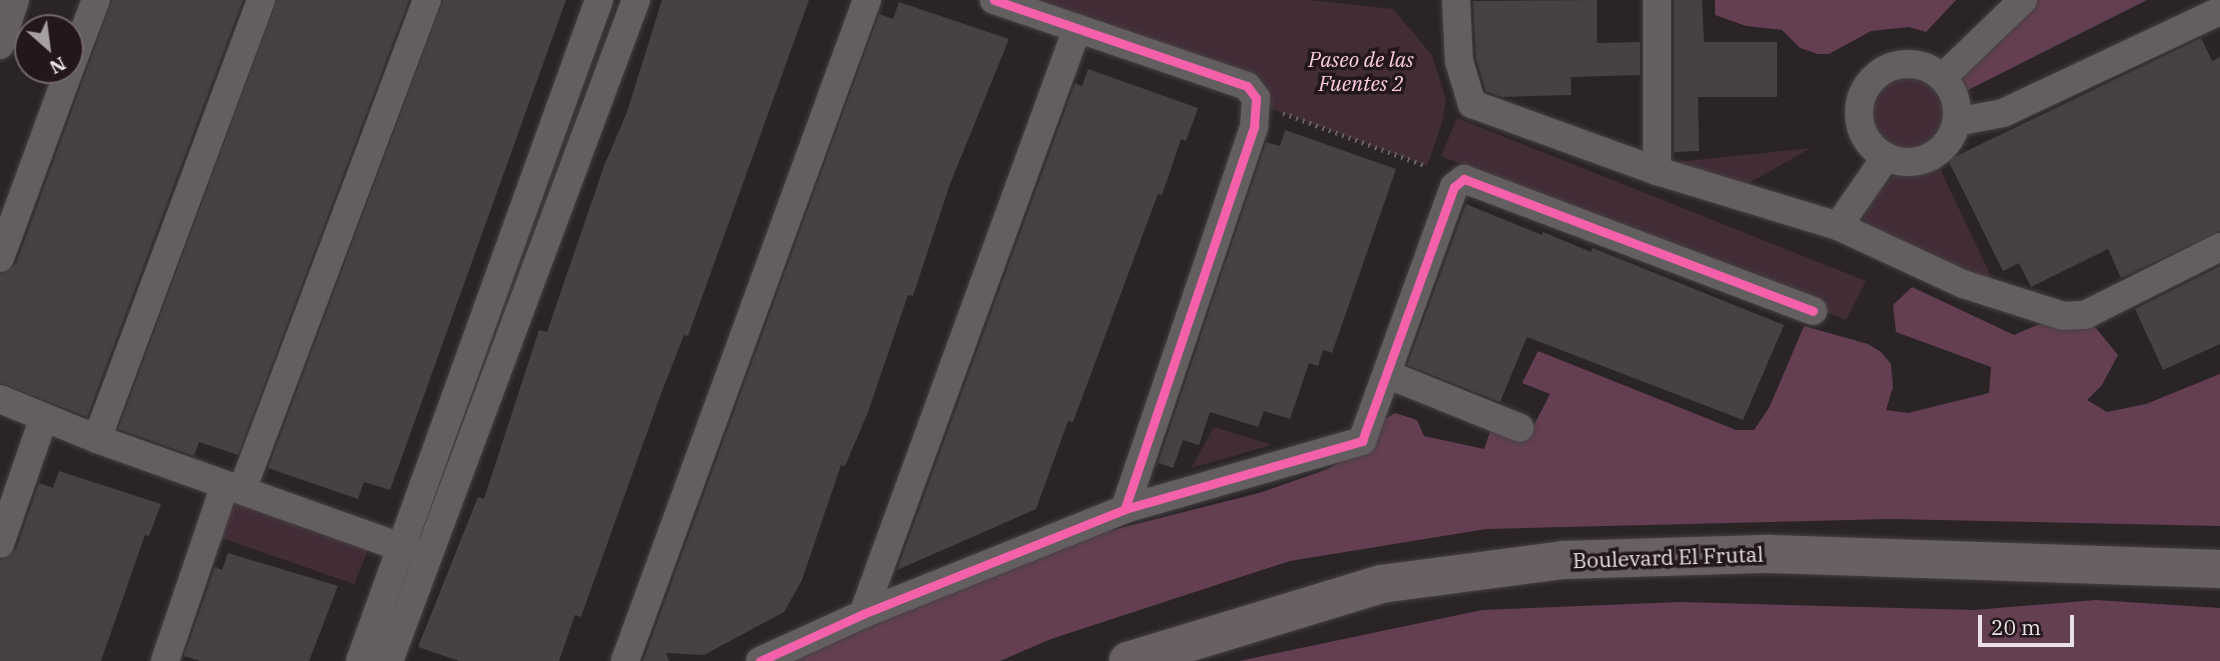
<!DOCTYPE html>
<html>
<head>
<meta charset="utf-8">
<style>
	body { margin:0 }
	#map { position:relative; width:2220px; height:661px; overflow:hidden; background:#2a2427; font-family:"IBM Plex Serif",serif }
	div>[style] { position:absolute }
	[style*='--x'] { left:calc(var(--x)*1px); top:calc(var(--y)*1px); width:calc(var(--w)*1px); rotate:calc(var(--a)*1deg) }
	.green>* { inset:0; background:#422d37 }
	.round { border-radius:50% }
	.forest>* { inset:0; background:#643f51 }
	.building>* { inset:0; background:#474044 }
	.path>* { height:4.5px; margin-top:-2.25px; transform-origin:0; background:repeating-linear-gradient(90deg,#666163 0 2px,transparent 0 7px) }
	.roads { filter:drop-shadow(0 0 2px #454043) drop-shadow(0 0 2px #454043) }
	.minor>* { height:28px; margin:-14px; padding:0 14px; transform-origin:14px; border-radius:14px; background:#635e60 }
	.minor>.ring { margin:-14px; padding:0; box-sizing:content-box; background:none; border:28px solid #635e60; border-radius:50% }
	.primary>* { height:38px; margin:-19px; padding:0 19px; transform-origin:19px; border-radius:19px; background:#686063 }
	.cycleway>* { height:9px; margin:-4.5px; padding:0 4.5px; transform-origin:4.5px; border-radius:4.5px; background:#f560ab }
	span { translate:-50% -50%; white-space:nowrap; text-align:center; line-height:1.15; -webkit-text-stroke:7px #23171c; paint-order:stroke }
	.park-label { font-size:21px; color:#facde1; font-style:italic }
	.street-label { font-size:21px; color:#e9e1e5 }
	.north { position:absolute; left:14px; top:14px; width:70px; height:70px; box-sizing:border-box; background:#23171c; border:2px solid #72686c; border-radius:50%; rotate:152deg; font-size:19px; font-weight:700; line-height:28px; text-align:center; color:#e9e1e5 }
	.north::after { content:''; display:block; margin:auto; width:24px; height:32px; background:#a69fa2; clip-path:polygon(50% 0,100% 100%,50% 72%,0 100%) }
	.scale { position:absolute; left:1978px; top:615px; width:96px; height:32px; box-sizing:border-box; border:4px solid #e9e1e5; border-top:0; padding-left:9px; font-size:21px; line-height:24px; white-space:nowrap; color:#e9e1e5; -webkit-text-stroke:5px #23171c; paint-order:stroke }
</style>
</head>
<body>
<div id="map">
	<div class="green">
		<i style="clip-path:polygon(976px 0,1310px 0,1393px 9px,1432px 55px,1446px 100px,1442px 123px,1427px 166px)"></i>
		<i class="round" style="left:1871px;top:68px;width:90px;height:90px"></i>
		<i style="clip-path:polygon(1457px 118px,1866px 281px,1846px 320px,1441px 156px)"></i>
		<i style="clip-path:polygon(1811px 148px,1735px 191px,1667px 163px)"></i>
		<i style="clip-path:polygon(1934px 156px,1997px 289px,1866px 227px,1863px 213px,1874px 186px)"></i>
		<i style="clip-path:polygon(1214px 427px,1272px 445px,1191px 468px)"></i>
		<i style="clip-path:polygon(214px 491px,369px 548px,354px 584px,201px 531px)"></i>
	</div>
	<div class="forest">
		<i style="clip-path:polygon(1715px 0,1956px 0,1926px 32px,1909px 27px,1871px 31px,1829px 54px,1818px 54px,1800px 48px,1782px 30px,1746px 26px,1715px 15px)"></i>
		<i style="clip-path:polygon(2027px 0,2147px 0,1964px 92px,1959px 67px)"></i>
		<i style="clip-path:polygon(1912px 287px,2014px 335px,2065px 313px,2095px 327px,2118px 355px,2102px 385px,2087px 400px,2107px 412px,2146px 404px,2220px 374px,2220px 526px,1890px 519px,1486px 529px,1290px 561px,1051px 639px,1000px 661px,782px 661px,1073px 540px,1259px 493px,1328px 469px,1358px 450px,1373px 426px,1395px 413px,1417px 420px,1424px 436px,1484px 449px,1495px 418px,1532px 429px,1550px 394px,1522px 383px,1538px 351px,1736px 430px,1754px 430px,1769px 408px,1804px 326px,1868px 344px,1881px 352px,1891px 364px,1893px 387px,1886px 410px,1908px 413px,1989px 393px,1991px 367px,1896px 332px,1893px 305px)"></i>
		<i style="clip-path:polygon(2096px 600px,2220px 608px,2220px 661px,1239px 661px,1482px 610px,1681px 602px,1974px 610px)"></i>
	</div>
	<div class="building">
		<i style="clip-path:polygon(112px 0,243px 0,87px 417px,0 383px,0 274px,16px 264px)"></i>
		<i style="clip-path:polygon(277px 0,409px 0,238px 455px,199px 442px,194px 456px,118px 429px)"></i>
		<i style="clip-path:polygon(443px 0,566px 0,390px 490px,364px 482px,358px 499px,268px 468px)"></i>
		<i style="clip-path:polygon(662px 0,809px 0,688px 336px,684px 335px,662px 391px,581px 617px,575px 615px,559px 661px,459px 661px,418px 647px,478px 497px,484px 499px,539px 330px,547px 332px,604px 166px,627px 112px)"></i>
		<i style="clip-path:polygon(1597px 0,1597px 43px,1640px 42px,1640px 75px,1571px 77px,1571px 95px,1502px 97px,1486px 91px,1476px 58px,1473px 1px)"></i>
		<i style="clip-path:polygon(1674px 0,1702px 0,1704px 42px,1777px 42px,1777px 97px,1698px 97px,1699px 151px,1674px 152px)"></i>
		<i style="clip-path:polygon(899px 2px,1009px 39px,950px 184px,913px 296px,908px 295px,868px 412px,845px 466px,841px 465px,802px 580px,784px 612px,704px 655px,666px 653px,669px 661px,643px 661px,879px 14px,893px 19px)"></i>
		<i style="clip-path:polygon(2201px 38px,2212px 61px,2220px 57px,2220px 231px,2121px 278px,2108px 249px,2031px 287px,2019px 263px,2003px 271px,1948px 160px)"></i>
		<i style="clip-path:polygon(1088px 69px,1198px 108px,1186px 141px,1181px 139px,1162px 195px,1158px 194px,1073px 422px,1068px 421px,1036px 509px,897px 570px,1075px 83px,1082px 86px)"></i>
		<i style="clip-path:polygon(1285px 130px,1396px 169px,1332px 353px,1323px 350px,1318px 366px,1309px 363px,1290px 419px,1264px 411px,1258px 427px,1210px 412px,1199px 445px,1183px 440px,1173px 468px,1158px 463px,1266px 142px,1280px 146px)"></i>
		<i style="clip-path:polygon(1466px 204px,1542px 235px,1543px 232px,1591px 252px,1593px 248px,1784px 325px,1743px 420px,1527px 337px,1500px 402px,1407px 365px)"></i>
		<i style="clip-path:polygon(2220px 266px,2220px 344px,2163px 370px,2135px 309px)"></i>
		<i style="clip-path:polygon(59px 471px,161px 504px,149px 536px,145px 535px,101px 661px,0 661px,0 560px,16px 549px,39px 483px,53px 488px)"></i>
		<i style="clip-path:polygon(228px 553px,338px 586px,309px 661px,200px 661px,184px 656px,215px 567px,222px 570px)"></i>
	</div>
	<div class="path">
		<i style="--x:1283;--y:113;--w:153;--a:20.2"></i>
	</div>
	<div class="roads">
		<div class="minor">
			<i style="--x:994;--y:0;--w:267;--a:18.8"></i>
			<i style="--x:1247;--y:86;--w:15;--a:53"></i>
			<i style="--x:1256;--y:98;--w:29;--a:94"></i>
			<i style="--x:1254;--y:127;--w:403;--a:108.7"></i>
			<i style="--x:1456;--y:0;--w:61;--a:87.2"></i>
			<i style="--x:1459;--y:61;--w:45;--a:73.2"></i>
			<i style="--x:1472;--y:104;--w:197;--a:19.9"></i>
			<i style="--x:1657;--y:171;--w:189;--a:16.9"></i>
			<i style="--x:1838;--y:226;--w:138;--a:24.9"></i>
			<i style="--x:1963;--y:284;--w:105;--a:17.7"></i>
			<i style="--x:2063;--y:316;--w:22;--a:-3"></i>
			<i style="--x:2085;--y:315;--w:151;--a:-26.7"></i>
			<i style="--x:1657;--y:0;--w:171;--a:90"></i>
			<i style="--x:0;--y:45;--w:47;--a:-71.6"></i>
			<i class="ring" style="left:1859px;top:64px;width:70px;height:70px"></i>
			<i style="--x:70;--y:68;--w:73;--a:-69.1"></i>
			<i style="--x:1943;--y:77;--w:111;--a:-43.9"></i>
			<i style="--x:1956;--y:122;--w:48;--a:-10.8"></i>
			<i style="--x:2003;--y:113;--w:240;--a:-25.2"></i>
			<i style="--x:1838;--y:226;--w:84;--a:-55.2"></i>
			<i style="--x:0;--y:258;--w:200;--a:-69.8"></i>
			<i style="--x:1389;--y:375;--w:141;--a:22"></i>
			<i style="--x:0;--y:399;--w:105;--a:22.4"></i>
			<i style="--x:97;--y:439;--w:340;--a:19.6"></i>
			<i style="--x:97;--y:439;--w:469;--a:-69.5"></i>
			<i style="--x:242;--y:490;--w:524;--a:-69.32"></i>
			<i style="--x:0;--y:544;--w:134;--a:-70.9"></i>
			<i style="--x:863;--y:614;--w:623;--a:-69.91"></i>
			<i style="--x:165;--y:661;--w:186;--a:-71.2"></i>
			<i style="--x:360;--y:661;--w:703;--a:-70.12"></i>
			<i style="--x:389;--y:661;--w:706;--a:-69.51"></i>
			<i style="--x:625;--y:661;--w:704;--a:-69.89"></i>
			<i style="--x:760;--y:661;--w:113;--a:-24.5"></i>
			<i style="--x:863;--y:614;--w:282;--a:-21.8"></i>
			<i style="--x:1125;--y:509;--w:247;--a:-16"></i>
			<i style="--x:1362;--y:441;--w:270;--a:-70.1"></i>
			<i style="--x:1454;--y:187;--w:13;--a:-39"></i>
			<i style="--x:1464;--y:179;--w:373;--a:20.7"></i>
		</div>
		<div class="primary">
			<i style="--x:1128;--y:661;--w:264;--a:-16.9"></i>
			<i style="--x:1381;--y:584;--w:184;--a:-7.5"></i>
			<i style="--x:1563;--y:560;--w:207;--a:-1.7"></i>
			<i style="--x:1770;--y:554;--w:450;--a:1.9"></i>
		</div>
	</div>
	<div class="cycleway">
		<i style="--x:994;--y:0;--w:267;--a:18.8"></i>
		<i style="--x:1247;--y:86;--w:15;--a:53"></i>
		<i style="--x:1256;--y:98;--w:29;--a:94"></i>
		<i style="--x:1254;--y:127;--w:403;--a:108.7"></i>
		<i style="--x:760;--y:661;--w:113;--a:-24.5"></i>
		<i style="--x:863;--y:614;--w:282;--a:-21.8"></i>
		<i style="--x:1125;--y:509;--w:247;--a:-16"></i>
		<i style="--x:1362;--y:441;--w:270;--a:-70.1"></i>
		<i style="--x:1454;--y:187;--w:13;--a:-39"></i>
		<i style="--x:1464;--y:179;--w:373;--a:20.7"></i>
	</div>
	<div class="park-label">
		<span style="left:1361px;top:71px">Paseo de las<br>Fuentes 2</span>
	</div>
	<div class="street-label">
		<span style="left:1668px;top:557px;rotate:-2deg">Boulevard El Frutal</span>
	</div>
	<div class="north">N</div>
	<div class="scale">20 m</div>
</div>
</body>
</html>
